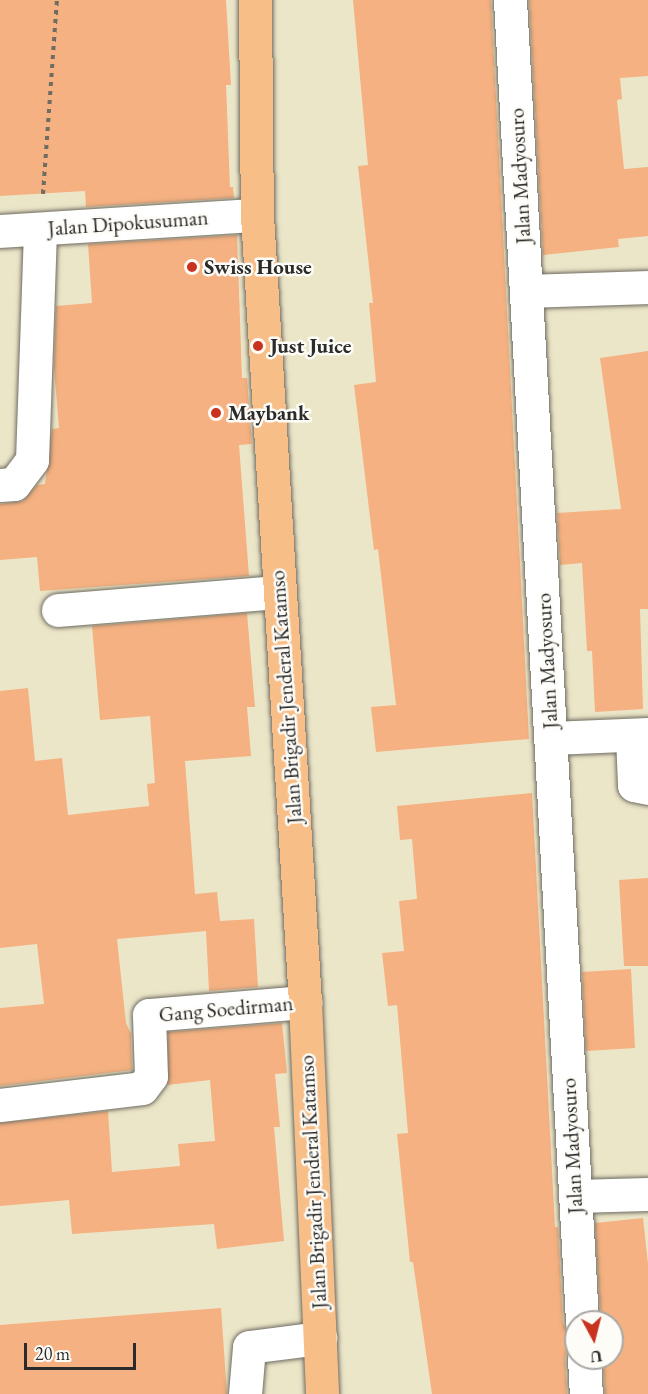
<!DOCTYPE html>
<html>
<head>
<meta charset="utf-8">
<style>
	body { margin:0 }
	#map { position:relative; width:648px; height:1394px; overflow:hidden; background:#ece6c8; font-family:"EB Garamond",serif }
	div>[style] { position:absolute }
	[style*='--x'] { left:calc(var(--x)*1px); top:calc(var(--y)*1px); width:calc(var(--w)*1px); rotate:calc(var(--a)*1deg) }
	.building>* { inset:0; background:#f5b181 }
	.path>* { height:4px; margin-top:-2px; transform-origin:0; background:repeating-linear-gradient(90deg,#6f6c62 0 4.5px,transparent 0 9px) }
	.roads { filter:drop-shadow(0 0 2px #6f6c62) drop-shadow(0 0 2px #6f6c62) }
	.minor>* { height:33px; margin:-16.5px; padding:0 16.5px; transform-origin:16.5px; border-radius:16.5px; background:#fff }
	.major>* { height:33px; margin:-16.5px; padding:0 16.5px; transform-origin:16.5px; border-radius:16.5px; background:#f7be88 }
	.dots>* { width:16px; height:16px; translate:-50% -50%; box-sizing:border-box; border:3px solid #fdfcf7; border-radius:50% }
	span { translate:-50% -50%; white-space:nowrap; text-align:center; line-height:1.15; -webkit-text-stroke:5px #fdfcf7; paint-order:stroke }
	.street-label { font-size:21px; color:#2b2b2b }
	.poi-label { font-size:21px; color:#2b2b2b; font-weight:700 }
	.left { translate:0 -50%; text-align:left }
	.north { position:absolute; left:564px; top:1310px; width:60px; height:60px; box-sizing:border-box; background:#fdfcf7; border:2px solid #a9a8a5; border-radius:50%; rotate:173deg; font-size:16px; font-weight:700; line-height:24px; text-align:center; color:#2b2b2b }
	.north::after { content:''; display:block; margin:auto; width:21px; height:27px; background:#c8321e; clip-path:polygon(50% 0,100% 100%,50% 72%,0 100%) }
	.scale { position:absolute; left:24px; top:1343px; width:112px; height:27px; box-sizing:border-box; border:3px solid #2b2b2b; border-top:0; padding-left:8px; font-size:18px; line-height:21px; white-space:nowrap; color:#2b2b2b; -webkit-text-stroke:4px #fdfcf7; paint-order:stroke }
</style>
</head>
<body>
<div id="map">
	<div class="building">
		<i style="clip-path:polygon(0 0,226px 0,231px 85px,226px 85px,230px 187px,233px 187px,234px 198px,86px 207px,85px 191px,0 196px)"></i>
		<i style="clip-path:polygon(353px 0,491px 0,529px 739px,376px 752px,371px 707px,396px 705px,378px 549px,374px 550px,354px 385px,376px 382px,369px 303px,373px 303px,358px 166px,368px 165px)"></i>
		<i style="clip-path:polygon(529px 0,648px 0,648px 76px,620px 78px,622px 99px,617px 100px,624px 169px,648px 167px,648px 236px,618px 239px,619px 247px,543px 255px)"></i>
		<i style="clip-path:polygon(237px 235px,242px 378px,247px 378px,252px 444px,239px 445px,249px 576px,40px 591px,37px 557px,0 560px,0 504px,23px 501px,37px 485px,45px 484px,52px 429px,59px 428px,54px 367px,56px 306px,92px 303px,88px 244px)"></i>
		<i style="clip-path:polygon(648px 351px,648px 609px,640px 609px,643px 709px,595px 712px,592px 651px,587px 651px,582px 563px,560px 565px,557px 513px,621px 509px,600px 358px)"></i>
		<i style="clip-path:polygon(247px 613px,255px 707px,247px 707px,251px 756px,185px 761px,195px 894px,217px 892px,220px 921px,254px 919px,258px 987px,209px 991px,206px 931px,117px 939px,126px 1023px,131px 1034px,132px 1070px,0 1086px,0 1008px,44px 1004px,37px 944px,0 948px,0 691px,28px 688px,35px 761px,62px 758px,68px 815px,149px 806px,147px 784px,155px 783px,150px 716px,100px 720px,92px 626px)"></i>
		<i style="clip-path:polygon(532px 793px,555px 1227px,558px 1227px,563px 1324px,576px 1341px,568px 1349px,565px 1358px,567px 1394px,432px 1394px,413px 1262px,410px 1262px,397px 1134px,408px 1133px,397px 1005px,388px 1006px,382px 953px,404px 951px,399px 901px,417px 899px,412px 839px,400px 840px,397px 806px)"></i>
		<i style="clip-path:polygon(648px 878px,648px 966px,624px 966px,619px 880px)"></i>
		<i style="clip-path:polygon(631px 969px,635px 1048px,586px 1051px,582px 972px)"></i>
		<i style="clip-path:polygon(282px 1023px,287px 1073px,275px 1074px,280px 1127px,274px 1127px,284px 1241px,217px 1249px,214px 1224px,72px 1234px,69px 1200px,0 1206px,0 1123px,108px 1111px,112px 1172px,180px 1166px,178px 1144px,215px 1141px,210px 1080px,167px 1085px,168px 1032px)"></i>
		<i style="clip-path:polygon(643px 1218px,648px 1264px,648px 1394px,605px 1394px,603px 1358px,612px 1358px,612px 1322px,601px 1322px,595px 1223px)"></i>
		<i style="clip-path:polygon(221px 1308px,227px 1394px,0 1394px,0 1325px)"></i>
	</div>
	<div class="path">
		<i style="--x:43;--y:194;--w:195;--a:-85.9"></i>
	</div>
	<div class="roads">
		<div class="minor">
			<i style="--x:510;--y:0;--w:1324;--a:86.88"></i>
			<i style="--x:0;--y:231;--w:257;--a:-3.6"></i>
			<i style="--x:526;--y:291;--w:122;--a:-1.9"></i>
			<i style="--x:0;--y:485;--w:14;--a:-4"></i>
			<i style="--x:14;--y:484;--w:30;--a:-53"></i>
			<i style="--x:32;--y:460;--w:231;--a:-88"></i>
			<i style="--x:58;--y:610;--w:222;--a:-4.7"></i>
			<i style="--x:632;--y:735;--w:50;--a:87.7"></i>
			<i style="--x:634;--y:785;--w:14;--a:12"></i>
			<i style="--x:551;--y:738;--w:97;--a:-2.4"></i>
			<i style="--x:0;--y:1105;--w:143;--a:-6.8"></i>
			<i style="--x:142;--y:1088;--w:15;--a:-53"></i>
			<i style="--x:151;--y:1076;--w:61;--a:-91.9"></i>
			<i style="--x:149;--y:1015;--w:157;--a:-4.8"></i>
			<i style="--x:575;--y:1196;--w:73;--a:-1.6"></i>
			<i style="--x:584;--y:1358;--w:36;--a:87"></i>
			<i style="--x:245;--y:1394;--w:47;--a:-85.1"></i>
			<i style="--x:249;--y:1347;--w:72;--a:-7.2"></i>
		</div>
		<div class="major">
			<i style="--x:255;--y:0;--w:215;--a:89.5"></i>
			<i style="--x:257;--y:215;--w:788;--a:86.51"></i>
			<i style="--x:305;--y:1002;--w:392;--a:87.5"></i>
		</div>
	</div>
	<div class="dots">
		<i style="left:192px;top:267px;background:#c8321e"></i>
		<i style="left:258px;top:346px;background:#c8321e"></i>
		<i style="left:216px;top:413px;background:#c8321e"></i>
	</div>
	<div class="street-label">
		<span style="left:520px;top:176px;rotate:-93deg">Jalan Madyosuro</span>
		<span style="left:128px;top:223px;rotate:-4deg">Jalan Dipokusuman</span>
		<span style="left:547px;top:661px;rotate:-93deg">Jalan Madyosuro</span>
		<span style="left:286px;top:697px;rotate:-94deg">Jalan Brigadir Jenderal Katamso</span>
		<span style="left:226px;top:1009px;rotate:-5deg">Gang Soedirman</span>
		<span style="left:572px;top:1146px;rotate:-93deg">Jalan Madyosuro</span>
		<span style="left:313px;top:1182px;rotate:-93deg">Jalan Brigadir Jenderal Katamso</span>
	</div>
	<div class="poi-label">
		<span class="left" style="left:204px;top:267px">Swiss House</span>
		<span class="left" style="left:270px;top:346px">Just Juice</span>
		<span class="left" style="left:228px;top:413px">Maybank</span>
	</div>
	<div class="north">U</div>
	<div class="scale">20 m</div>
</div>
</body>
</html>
